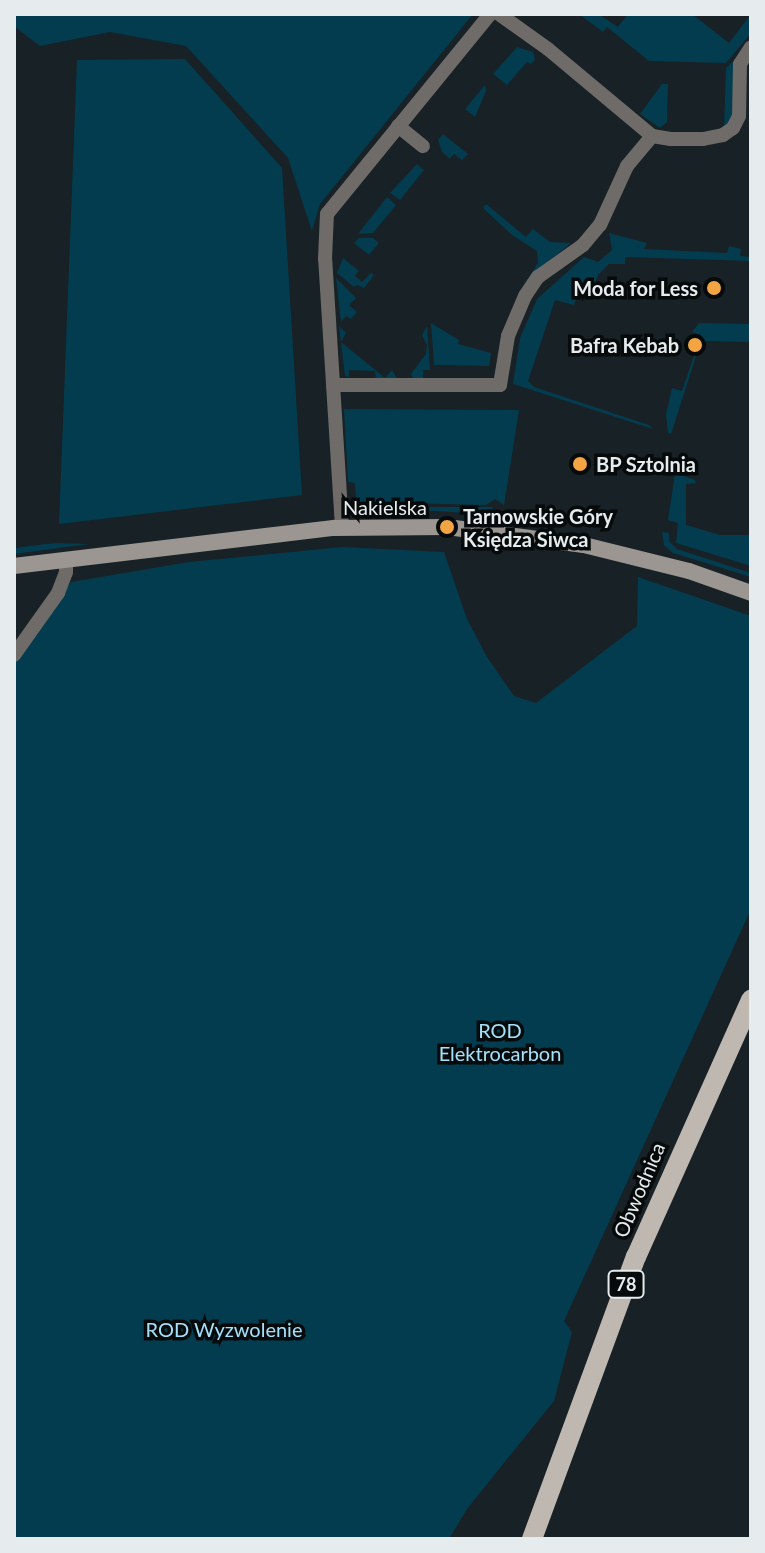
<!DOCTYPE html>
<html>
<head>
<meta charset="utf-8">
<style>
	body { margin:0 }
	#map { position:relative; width:765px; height:1553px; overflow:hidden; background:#182125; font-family:Lato,sans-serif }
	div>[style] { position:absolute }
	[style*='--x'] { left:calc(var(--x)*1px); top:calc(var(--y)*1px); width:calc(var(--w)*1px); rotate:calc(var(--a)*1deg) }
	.green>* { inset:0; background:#033c4f }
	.street>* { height:14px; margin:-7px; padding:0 7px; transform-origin:7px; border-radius:7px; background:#6e6b68 }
	.secondary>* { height:16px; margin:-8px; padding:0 8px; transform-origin:8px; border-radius:8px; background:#9b9691 }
	.primary>* { height:20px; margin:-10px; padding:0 10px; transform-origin:10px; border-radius:10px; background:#bfb8b1 }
	.dots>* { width:22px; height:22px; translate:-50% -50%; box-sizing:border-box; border:4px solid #060a0b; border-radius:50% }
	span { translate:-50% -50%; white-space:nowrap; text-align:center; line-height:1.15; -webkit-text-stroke:7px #060a0b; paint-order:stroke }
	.shield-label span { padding:2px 6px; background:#060a0b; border:2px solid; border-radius:6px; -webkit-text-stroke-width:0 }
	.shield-label { font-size:18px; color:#e6ecee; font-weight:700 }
	.poi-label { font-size:20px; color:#e6ecee; font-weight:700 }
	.right { translate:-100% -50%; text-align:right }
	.left { translate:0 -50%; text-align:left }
	.street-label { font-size:20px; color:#e6ecee }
	.park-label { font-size:20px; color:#a3e0fa }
	.frame { position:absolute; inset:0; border:16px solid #e6ecee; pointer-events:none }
</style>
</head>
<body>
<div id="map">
	<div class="green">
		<i style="clip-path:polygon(14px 14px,473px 14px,320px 204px,312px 231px,288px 158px,186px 46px,110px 32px,40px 46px,14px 26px)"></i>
		<i style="clip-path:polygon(579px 14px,598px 14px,618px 27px,628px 14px,692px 14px,729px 43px,751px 14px,751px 33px,726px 63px,649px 61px,607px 27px,603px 32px)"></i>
		<i style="clip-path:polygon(517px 47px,533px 52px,535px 60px,531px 64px,527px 62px,507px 85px,493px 74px)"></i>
		<i style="clip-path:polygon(738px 57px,733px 116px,724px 129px,726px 68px)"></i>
		<i style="clip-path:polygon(185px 59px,282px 168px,302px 495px,59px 524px,77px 60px)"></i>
		<i style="clip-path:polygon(662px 84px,668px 84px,667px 122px,660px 128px,640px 114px)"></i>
		<i style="clip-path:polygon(485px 85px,486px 91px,475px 117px,465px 109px)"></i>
		<i style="clip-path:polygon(443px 134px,468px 154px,462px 160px,454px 154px,450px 159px,442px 152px,438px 140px)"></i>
		<i style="clip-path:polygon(417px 164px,424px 170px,400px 200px,390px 193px)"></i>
		<i style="clip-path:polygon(387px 197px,396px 205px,373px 233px,358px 234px)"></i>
		<i style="clip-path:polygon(486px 204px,526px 237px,533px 229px,550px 242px,571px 243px,535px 272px,518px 294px,538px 263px,537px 251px,512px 235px,483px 208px)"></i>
		<i style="clip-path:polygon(609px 233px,647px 243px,644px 249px,727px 253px,729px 246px,741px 249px,740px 256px,751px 257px,751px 261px,625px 257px,625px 264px,609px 264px,598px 275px,590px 298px,578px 294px,574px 305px,555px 300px,528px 381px,534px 387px,649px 425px,653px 429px,513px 384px,520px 338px,537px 299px,584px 257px,598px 262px,612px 250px)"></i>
		<i style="clip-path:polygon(359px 238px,373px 238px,379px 243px,369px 255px,354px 243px)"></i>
		<i style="clip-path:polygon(343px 258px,359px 271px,355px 276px,362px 282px,371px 273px,374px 275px,364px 288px,357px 285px,354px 287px,337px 273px)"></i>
		<i style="clip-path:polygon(336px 278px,356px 298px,349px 305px,357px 312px,351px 319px,346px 316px,341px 322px)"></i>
		<i style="clip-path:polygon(431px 323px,459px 340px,458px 344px,491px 353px,489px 366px,434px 365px)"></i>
		<i style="clip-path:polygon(699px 323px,751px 324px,751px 342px,701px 341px,671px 434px,668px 433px,666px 414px,672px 388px,682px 391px,701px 335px,692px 332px)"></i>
		<i style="clip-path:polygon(339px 326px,346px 333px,341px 342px,385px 378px,392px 370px,397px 379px,376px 381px,375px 371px,349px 370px,349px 377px,345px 376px)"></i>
		<i style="clip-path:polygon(427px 326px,430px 370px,423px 370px,423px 381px,413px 379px,411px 374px,426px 354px,427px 345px,422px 335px)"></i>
		<i style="clip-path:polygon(344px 409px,519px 410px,504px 505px,495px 499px,486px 505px,360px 502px,356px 499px,355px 483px,348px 482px)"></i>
		<i style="clip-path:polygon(675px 473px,695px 480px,696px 483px,686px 484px,686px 525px,720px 535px,750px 535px,751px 566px,676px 543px,678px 523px,668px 520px)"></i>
		<i style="clip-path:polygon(356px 507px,492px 507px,493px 509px,489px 514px)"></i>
		<i style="clip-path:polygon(662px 532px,669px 533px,669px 541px,677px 549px,751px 573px,751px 577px,673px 553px,664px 545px)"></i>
		<i style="clip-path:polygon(54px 543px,89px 544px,14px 554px,14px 548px)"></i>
		<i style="clip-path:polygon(342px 547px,444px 552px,467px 619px,487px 657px,514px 696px,536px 703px,637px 626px,638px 577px,751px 616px,751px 909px,564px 1321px,572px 1332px,554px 1401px,467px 1509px,449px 1539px,14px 1539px,14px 665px,71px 582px,189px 562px)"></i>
	</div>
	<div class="street">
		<i style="--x:499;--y:14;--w:60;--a:35.5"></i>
		<i style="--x:548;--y:49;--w:136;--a:39.9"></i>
		<i style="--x:652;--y:136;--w:19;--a:9"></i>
		<i style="--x:671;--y:139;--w:32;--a:0"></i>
		<i style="--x:703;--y:139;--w:20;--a:-11"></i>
		<i style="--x:723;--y:135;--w:12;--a:-35"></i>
		<i style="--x:733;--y:128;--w:13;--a:-63"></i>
		<i style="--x:739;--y:116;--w:52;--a:-88.9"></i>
		<i style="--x:740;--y:64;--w:20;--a:-57"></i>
		<i style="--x:398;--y:126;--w:32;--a:39"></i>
		<i style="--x:333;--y:385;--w:167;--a:0"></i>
		<i style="--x:500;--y:385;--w:50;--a:-80.7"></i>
		<i style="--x:508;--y:336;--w:43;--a:-67"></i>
		<i style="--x:525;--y:296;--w:23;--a:-56"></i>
		<i style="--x:538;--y:277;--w:55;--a:-35.4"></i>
		<i style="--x:583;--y:245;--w:26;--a:-50"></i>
		<i style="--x:600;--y:225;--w:65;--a:-65.4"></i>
		<i style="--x:627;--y:166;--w:39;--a:-50"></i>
		<i style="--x:342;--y:527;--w:269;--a:-93.6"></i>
		<i style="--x:325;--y:259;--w:45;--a:-87.5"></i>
		<i style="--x:327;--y:214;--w:258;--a:-50.8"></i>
		<i style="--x:14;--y:655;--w:76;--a:-54.6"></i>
		<i style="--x:58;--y:593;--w:22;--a:-69"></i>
		<i style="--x:66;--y:572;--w:12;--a:-90"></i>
	</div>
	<div class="secondary">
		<i style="--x:14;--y:566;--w:322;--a:-6.8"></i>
		<i style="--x:334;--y:528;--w:113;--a:-0.5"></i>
		<i style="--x:447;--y:527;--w:138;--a:7.5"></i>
		<i style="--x:584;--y:545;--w:108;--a:13.9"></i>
		<i style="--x:689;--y:571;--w:66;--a:19.5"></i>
	</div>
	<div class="primary">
		<i style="--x:532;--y:1539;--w:301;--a:-69.8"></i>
		<i style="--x:636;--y:1257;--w:282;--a:-65.9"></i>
	</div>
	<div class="dots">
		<i style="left:714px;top:288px;background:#f2a542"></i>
		<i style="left:695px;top:345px;background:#f2a542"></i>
		<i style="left:580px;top:464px;background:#f2a542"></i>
		<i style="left:447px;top:527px;background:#f2a542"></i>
	</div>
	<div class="shield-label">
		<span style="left:626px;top:1284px">78</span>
	</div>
	<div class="poi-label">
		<span class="right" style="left:698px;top:288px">Moda for Less</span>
		<span class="right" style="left:679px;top:345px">Bafra Kebab</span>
		<span class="left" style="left:596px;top:464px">BP Sztolnia</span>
		<span class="left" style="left:463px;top:528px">Tarnowskie Góry<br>Księdza Siwca</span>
	</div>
	<div class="street-label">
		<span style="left:385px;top:507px">Nakielska</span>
		<span style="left:639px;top:1190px;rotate:-67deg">Obwodnica</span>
	</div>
	<div class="park-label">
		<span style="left:500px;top:1042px">ROD<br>Elektrocarbon</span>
		<span style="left:224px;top:1329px">ROD Wyzwolenie</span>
	</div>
	<div class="frame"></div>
</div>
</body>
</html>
